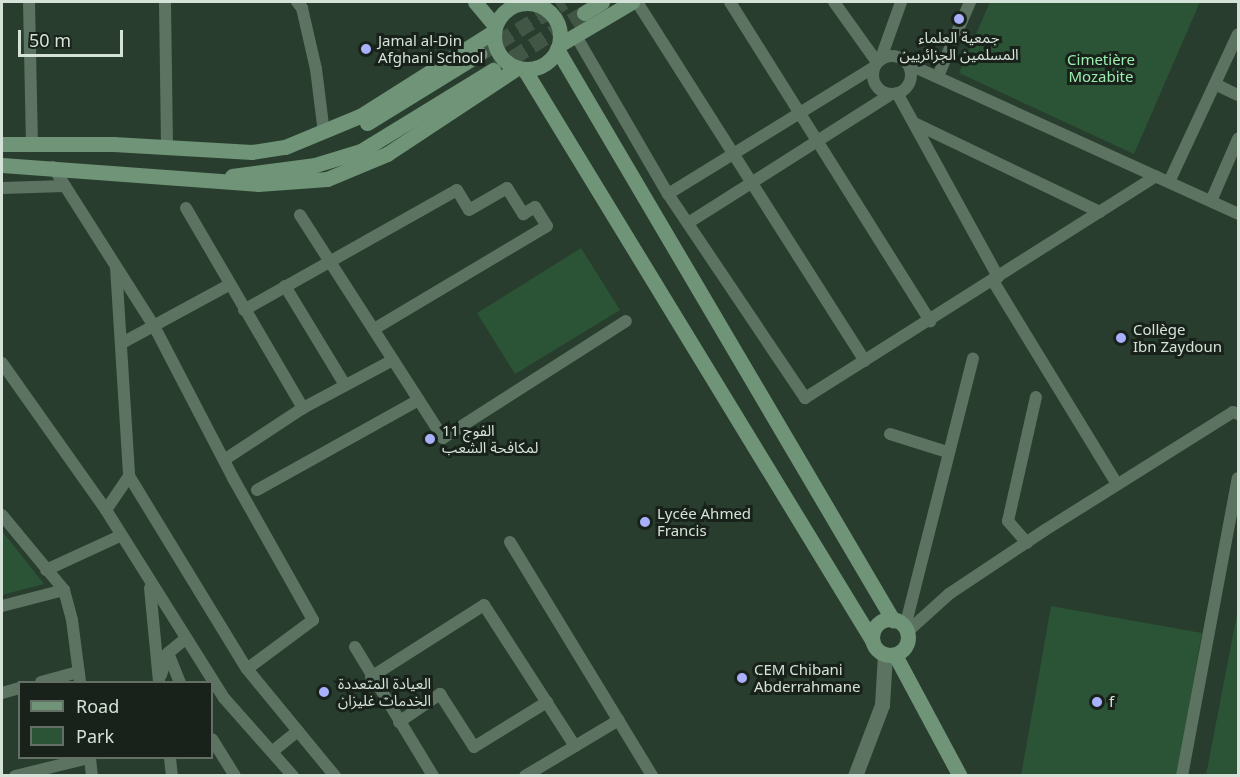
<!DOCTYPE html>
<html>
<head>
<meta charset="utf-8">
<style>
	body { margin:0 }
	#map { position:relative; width:1240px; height:777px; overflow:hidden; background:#283d2d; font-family:"Noto Sans","Noto Sans Arabic",sans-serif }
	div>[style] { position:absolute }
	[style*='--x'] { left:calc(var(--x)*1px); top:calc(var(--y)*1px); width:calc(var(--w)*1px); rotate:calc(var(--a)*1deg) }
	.green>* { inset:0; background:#2a5435 }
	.secondary-tunnel>* { height:15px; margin-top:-7.5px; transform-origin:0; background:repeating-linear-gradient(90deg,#425646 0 15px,transparent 0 23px) }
	.minor>* { height:12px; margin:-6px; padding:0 6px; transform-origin:6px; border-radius:6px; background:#5c7361 }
	.minor>.ring { margin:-6px; padding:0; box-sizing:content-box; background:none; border:12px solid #5c7361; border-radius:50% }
	.tertiary>* { height:15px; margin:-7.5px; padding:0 7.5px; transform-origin:7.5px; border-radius:7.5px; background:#5c7361 }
	.secondary>* { height:15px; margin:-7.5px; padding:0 7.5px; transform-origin:7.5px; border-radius:7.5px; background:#6f9477 }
	.secondary>.ring { margin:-7.5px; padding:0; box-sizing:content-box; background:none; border:15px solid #6f9477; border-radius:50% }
	.dots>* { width:16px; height:16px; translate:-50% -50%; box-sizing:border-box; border:3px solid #18221a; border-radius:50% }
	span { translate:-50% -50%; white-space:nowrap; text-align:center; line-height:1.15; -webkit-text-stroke:6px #18221a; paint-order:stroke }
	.poi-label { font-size:15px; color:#d5e2d7 }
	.left { translate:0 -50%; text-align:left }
	.park-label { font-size:15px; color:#9aedae }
	.frame { position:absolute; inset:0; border:3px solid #d5e2d7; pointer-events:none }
	.legend { position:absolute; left:18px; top:681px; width:195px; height:78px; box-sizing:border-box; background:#18221a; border:2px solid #646f66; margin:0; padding:8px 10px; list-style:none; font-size:18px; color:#d5e2d7 }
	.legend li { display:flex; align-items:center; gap:12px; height:30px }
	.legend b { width:30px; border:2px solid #646f66 }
	.scale { position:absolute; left:18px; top:30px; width:105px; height:27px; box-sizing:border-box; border:3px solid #d5e2d7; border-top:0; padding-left:8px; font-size:18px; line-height:21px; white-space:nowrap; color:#d5e2d7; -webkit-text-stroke:4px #18221a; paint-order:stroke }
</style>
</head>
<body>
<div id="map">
	<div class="green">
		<i style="clip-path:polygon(990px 2px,1200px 2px,1134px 154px,959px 73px)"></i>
		<i style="clip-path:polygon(581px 248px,620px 310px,515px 374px,477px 313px)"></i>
		<i style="clip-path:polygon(2px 531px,44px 584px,2px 595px)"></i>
		<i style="clip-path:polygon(1051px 606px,1202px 633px,1177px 775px,1021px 776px)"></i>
		<i style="clip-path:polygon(1238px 609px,1238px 775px,1206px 775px)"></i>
	</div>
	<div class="secondary-tunnel">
		<i style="--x:479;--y:54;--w:100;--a:-31.5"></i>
		<i style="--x:493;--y:70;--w:107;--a:-32.1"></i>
	</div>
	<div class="minor">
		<i style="--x:29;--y:2;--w:142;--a:88.8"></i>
		<i style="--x:165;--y:2;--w:145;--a:89.2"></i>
		<i style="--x:297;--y:2;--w:8;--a:50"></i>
		<i style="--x:302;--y:8;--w:63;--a:77.1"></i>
		<i style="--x:316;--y:69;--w:64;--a:82.9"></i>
		<i style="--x:637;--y:2;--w:425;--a:57.6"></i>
		<i style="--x:730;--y:2;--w:377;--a:57.9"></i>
		<i style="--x:834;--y:2;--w:74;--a:54.4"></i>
		<i style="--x:576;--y:36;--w:183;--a:59.8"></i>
		<i style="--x:668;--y:194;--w:246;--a:56.1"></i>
		<i style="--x:805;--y:398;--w:415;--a:-32.3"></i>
		<i class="ring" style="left:873px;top:56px;width:26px;height:26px"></i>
		<i style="--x:881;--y:58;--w:59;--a:-70.3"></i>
		<i style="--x:908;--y:64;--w:362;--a:24.4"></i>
		<i style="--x:938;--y:76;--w:81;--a:-66.6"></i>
		<i style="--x:1215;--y:84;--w:25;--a:26"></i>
		<i style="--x:897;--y:93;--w:210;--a:61.2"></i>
		<i style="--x:914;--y:123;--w:206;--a:25.6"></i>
		<i style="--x:53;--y:167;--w:188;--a:57.6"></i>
		<i style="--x:154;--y:326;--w:171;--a:62.5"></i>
		<i style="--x:233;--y:478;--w:163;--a:60.6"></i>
		<i style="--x:313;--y:620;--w:82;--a:143.4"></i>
		<i style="--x:1169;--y:182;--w:163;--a:-65"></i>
		<i style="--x:2;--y:188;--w:63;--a:-1.8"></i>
		<i style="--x:668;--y:194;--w:241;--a:-31.6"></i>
		<i style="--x:1211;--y:201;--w:68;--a:-66.5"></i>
		<i style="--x:186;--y:208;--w:232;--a:59.7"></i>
		<i style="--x:300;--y:215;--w:265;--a:57.3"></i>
		<i style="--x:443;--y:438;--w:217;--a:-32.6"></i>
		<i style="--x:688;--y:223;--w:241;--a:-32.4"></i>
		<i style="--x:116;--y:267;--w:209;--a:86.4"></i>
		<i style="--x:129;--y:476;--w:226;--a:58.6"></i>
		<i style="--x:247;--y:669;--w:139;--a:50.6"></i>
		<i style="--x:993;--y:281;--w:238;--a:58.6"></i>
		<i style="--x:285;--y:286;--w:116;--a:58.8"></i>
		<i style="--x:244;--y:310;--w:244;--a:-29.4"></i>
		<i style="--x:457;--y:190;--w:23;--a:59"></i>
		<i style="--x:469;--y:210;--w:44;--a:-30.1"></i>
		<i style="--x:507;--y:188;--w:31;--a:58"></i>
		<i style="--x:523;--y:214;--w:14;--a:-30"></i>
		<i style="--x:535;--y:207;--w:22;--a:58"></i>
		<i style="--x:547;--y:226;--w:201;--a:149.2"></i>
		<i style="--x:122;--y:343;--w:122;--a:-28.5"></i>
		<i style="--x:2;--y:363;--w:180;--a:54.7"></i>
		<i style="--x:106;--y:510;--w:222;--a:57.9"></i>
		<i style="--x:224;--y:698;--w:104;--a:48.5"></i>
		<i style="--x:890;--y:434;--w:60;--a:17.5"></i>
		<i style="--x:224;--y:460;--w:95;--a:-33.4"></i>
		<i style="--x:303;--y:408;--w:102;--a:-28.1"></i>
		<i style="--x:257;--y:490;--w:185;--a:-29.1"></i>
		<i style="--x:106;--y:510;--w:41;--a:-55.9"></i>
		<i style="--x:2;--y:515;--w:97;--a:50.4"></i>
		<i style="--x:64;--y:590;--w:31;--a:75"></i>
		<i style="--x:72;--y:620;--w:63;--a:82.6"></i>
		<i style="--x:510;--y:542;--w:274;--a:58.7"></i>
		<i style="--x:1027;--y:543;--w:29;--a:-131"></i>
		<i style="--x:1008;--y:521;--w:127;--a:-77.3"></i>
		<i style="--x:46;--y:570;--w:81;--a:-24.7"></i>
		<i style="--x:150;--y:588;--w:94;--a:84.5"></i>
		<i style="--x:2;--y:606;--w:64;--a:-14.5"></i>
		<i style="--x:905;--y:627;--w:277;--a:-75.8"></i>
		<i style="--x:907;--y:632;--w:57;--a:-42.1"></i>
		<i style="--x:949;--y:594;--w:115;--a:-33.7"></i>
		<i style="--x:1045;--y:530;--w:222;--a:-32.1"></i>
		<i style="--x:1233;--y:412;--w:5;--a:22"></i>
		<i style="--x:355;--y:647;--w:151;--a:58.8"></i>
		<i style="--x:168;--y:653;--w:31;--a:68"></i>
		<i style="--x:161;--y:675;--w:23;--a:-72"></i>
		<i style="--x:168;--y:653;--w:21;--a:-39"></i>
		<i style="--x:371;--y:677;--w:134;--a:-32.5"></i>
		<i style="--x:484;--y:605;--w:168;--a:57.2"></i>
		<i style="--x:41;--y:682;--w:39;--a:-15"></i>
		<i style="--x:2;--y:693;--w:19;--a:-16"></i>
		<i style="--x:399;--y:722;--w:50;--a:-34.3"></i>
		<i style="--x:440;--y:694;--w:63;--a:57.3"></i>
		<i style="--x:474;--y:747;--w:86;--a:-31.7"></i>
		<i style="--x:212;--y:739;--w:44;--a:58.1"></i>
		<i style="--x:273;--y:751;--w:32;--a:-39"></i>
		<i style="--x:90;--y:758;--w:18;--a:84"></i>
		<i style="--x:170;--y:758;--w:18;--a:84"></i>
		<i style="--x:15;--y:776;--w:76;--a:-13.7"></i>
		<i style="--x:525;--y:776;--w:109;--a:-30.8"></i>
		<i style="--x:1182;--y:776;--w:303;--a:-79.4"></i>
	</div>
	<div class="tertiary">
		<i style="--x:855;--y:776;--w:76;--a:-69.2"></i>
		<i style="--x:882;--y:705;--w:50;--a:-86.6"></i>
	</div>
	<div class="secondary">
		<i style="--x:475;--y:2;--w:31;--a:50"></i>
		<i class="ring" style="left:494px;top:3px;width:51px;height:51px"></i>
		<i style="--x:584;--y:13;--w:21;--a:-31"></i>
		<i style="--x:559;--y:45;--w:85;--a:-30.5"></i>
		<i style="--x:557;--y:49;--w:663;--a:59.53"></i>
		<i style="--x:524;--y:69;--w:669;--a:58.64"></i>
		<i style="--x:367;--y:123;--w:132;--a:-31.6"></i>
		<i style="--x:2;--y:144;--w:111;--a:0"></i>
		<i style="--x:113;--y:144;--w:139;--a:3.3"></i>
		<i style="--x:252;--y:152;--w:33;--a:-9"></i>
		<i style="--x:285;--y:147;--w:81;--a:-22.5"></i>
		<i style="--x:360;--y:116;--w:157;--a:-32.3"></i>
		<i style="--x:2;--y:165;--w:257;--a:4.2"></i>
		<i style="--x:258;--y:184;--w:69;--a:-4.1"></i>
		<i style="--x:327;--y:179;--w:65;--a:-22.6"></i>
		<i style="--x:387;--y:154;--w:156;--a:-33.5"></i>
		<i style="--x:232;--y:176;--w:84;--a:-7.5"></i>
		<i style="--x:315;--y:165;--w:48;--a:-16.9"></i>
		<i style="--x:361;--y:151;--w:155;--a:-31.5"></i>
		<i class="ring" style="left:872px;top:619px;width:21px;height:21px"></i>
		<i style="--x:895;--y:655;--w:137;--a:61.8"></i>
	</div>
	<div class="dots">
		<i style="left:959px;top:19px;background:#a9b0fc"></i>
		<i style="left:366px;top:49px;background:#a9b0fc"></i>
		<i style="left:1121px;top:338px;background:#a9b0fc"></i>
		<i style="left:430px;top:439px;background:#a9b0fc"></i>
		<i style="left:645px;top:522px;background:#a9b0fc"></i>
		<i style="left:742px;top:678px;background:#a9b0fc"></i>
		<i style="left:324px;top:692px;background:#a9b0fc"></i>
		<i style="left:1097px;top:702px;background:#a9b0fc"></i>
	</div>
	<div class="poi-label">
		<span style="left:959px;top:46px">جمعية العلماء<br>المسلمين الجزائريين</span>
		<span class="left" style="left:378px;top:49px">Jamal al-Din<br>Afghani School</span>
		<span class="left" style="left:1133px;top:338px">Collège<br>Ibn Zaydoun</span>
		<span class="left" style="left:442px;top:439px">الفوج 11<br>لمكافحة الشعب</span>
		<span class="left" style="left:657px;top:522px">Lycée Ahmed<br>Francis</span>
		<span class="left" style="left:754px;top:678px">CEM Chibani<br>Abderrahmane</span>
		<span class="left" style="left:338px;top:692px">العيادة المتعددة<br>الخدمات غليزان</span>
		<span class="left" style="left:1109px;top:702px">f</span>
	</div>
	<div class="park-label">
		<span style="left:1101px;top:68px">Cimetière<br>Mozabite</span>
	</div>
	<div class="frame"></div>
	<ul class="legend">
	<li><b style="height:8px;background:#6f9477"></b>Road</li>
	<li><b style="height:16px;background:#2a5435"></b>Park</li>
	</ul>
	<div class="scale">50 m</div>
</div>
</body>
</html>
